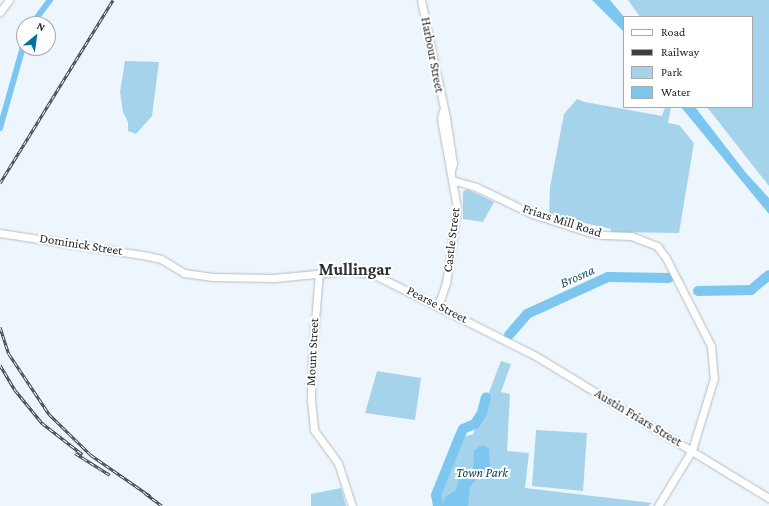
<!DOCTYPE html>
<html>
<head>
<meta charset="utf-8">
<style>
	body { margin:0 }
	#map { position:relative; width:769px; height:506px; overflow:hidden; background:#edf6fc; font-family:"Crimson Pro",serif }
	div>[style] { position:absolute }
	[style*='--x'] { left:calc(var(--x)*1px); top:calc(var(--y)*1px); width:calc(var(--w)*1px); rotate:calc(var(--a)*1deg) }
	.green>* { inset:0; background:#a6d3ec }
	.water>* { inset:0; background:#7cc6ef }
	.canal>* { height:6px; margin:-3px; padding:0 3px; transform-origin:3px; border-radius:3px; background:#7cc6ef }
	.river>* { height:10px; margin:-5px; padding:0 5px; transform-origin:5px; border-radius:5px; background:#7cc6ef }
	.roads { filter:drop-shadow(0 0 1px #b4bdc2) drop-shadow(0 0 1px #b4bdc2) }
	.secondary>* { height:7px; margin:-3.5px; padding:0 3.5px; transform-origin:3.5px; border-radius:3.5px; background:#fff }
	.rail>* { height:3px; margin-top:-1.5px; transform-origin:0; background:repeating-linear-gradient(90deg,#fff 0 4.5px,#3a3f41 0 9px); box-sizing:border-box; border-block:1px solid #3a3f41 }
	span { translate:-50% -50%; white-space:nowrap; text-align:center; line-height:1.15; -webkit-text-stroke:4px #fff; paint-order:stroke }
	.street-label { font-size:13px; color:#24282a }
	.park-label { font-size:13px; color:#01435e; font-style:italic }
	.water-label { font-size:14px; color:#19536f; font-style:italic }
	.district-label { font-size:17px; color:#293034; font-weight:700 }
	.legend { position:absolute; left:623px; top:16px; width:130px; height:92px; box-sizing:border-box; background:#fff; border:1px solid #a7a9aa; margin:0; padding:5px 7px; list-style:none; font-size:12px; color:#24282a }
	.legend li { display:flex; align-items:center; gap:8px; height:20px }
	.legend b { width:20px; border:1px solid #a7a9aa }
	.north { position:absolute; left:16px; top:16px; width:40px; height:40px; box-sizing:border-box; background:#fff; border:1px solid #a7a9aa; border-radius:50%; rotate:29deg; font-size:11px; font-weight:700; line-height:16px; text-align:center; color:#24282a }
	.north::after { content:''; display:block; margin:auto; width:14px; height:18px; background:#00719c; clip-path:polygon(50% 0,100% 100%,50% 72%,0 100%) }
</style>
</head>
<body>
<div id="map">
	<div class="green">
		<i style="clip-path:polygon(628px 0,769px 0,769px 186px,707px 107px,752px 107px,752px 17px,640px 17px)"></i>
		<i style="clip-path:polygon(125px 61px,159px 62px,152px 116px,136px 134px,128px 131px,128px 122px,123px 112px,120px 92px)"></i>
		<i style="clip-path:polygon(577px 99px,585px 102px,662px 116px,665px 107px,671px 107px,668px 123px,679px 125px,694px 143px,679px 233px,611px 232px,611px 229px,549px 215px,550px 187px,564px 114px)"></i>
		<i style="clip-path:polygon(467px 189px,494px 202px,483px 222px,463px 219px,463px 192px)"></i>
		<i style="clip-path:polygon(501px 361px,511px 364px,501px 392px,510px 394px,507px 451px,529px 453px,525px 488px,652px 503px,648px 506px,440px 506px,439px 493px,460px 438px,473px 434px)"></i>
		<i style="clip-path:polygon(377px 371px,421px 378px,415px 420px,365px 413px)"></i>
		<i style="clip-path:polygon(536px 430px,587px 433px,583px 491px,532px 486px)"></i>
		<i style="clip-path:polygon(341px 488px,346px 506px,311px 506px,311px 494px)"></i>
	</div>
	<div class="water">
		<i style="clip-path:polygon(592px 0,610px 0,624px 17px,624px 32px)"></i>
		<i style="clip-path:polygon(681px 107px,695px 107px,746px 173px,769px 198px,769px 214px)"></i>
		<i style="clip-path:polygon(482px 445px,489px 448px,490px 466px,482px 471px,470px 487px,468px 506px,442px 506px,445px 497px,456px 490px,459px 480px,473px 473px,474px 450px)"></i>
	</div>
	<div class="canal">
		<i style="--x:32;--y:24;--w:30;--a:-53"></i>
		<i style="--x:0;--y:128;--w:88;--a:-74.2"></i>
	</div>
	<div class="river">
		<i style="--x:698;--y:291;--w:53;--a:-1.1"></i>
		<i style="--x:751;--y:290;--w:23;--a:-40"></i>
		<i style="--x:509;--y:335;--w:28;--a:-49"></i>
		<i style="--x:527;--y:314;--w:89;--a:-24.6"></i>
		<i style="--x:608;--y:277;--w:61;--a:0.9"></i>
		<i style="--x:438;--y:506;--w:11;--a:-100"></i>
		<i style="--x:436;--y:495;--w:61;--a:-68"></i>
		<i style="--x:459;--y:438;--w:10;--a:-66"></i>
		<i style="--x:463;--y:429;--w:13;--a:-23"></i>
		<i style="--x:475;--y:424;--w:13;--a:-58"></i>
		<i style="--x:482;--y:413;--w:16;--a:-76"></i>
	</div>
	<div class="roads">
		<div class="secondary">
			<i style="--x:421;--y:0;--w:121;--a:78"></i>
			<i style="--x:446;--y:118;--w:46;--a:81.2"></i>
			<i style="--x:453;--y:163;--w:8;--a:104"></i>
			<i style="--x:0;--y:12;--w:15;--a:-53"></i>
			<i style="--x:452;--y:180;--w:25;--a:16"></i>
			<i style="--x:476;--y:187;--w:62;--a:25.7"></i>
			<i style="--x:532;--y:214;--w:59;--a:17.8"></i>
			<i style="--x:588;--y:232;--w:15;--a:11"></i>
			<i style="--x:603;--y:235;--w:28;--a:2"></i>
			<i style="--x:631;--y:236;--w:28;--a:21"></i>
			<i style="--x:657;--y:246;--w:15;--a:53"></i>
			<i style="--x:666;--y:258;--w:99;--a:62.9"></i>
			<i style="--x:711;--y:346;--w:32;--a:85"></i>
			<i style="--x:714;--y:378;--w:75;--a:107"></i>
			<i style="--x:692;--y:450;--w:66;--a:121.3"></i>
			<i style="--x:0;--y:233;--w:150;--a:8.8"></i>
			<i style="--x:148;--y:256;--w:13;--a:13"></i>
			<i style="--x:161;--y:259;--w:27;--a:31"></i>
			<i style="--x:184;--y:273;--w:29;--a:8"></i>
			<i style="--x:213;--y:277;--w:61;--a:0.9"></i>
			<i style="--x:274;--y:278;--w:74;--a:-5.4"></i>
			<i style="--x:348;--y:271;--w:25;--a:7"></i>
			<i style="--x:373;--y:274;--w:182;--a:26.7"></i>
			<i style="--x:536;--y:356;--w:273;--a:31.4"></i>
			<i style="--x:319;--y:273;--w:84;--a:94.8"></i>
			<i style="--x:312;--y:357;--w:43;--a:91.3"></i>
			<i style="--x:311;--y:400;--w:30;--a:84"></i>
			<i style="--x:314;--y:430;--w:41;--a:54"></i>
			<i style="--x:338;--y:463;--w:45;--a:72"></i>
			<i style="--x:438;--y:306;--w:24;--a:-71"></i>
			<i style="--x:446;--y:283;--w:76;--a:-81.7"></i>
			<i style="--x:457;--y:208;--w:90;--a:-100.2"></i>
			<i style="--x:441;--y:119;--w:9;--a:-77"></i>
		</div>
	</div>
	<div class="rail">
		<i style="--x:0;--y:183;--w:215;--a:-58.3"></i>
		<i style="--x:0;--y:327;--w:28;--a:72"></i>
		<i style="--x:9;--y:354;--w:72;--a:56.3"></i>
		<i style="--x:49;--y:414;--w:59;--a:44.3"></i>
		<i style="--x:91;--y:455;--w:72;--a:34.8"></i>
		<i style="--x:0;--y:365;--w:29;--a:59"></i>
		<i style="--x:15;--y:390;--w:43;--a:50.7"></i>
		<i style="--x:42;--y:423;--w:51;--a:37.8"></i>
		<i style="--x:75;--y:453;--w:41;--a:32.2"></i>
		<i style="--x:145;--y:493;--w:21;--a:37"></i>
	</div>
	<div class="street-label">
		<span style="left:432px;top:55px;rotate:79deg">Harbour Street</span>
		<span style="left:562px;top:221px;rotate:18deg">Friars Mill Road</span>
		<span style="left:452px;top:240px;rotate:-83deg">Castle Street</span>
		<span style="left:81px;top:245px;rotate:9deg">Dominick Street</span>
		<span style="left:437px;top:305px;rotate:27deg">Pearse Street</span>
		<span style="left:313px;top:352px;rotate:-87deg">Mount Street</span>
		<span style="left:638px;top:418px;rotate:31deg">Austin Friars Street</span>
	</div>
	<div class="park-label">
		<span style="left:482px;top:473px">Town Park</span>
	</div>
	<div class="water-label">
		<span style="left:577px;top:276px;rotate:-24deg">Brosna</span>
	</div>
	<div class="district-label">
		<span style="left:355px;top:270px">Mullingar</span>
	</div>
	<ul class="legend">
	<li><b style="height:5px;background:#fff"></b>Road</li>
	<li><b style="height:5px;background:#3a3f41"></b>Railway</li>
	<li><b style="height:11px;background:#a6d3ec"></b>Park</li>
	<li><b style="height:11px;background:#7cc6ef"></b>Water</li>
	</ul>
	<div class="north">N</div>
</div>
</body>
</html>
